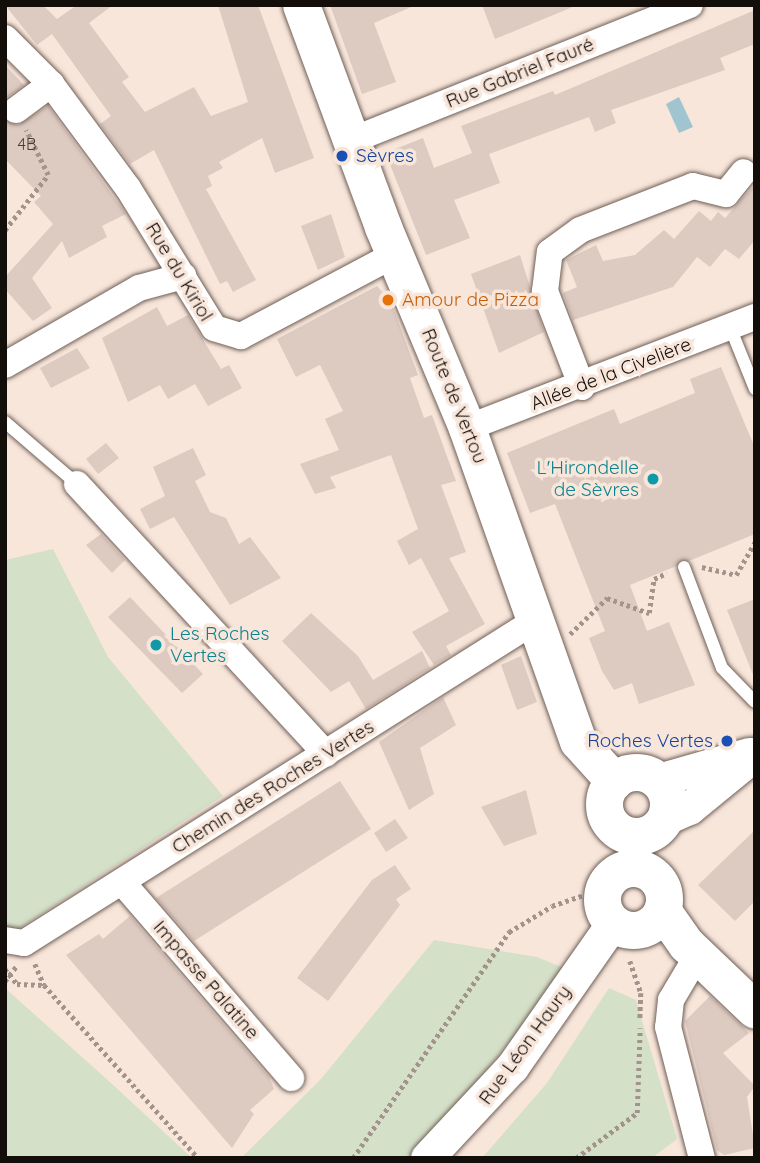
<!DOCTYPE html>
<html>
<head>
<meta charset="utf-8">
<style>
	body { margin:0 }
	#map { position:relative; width:760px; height:1163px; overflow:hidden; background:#f8e6db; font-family:Quicksand,sans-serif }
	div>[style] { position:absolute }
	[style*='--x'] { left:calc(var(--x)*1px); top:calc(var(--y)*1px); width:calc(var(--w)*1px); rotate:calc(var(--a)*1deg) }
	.green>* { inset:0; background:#d5e0c8 }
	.water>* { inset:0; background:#a0c5d1 }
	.building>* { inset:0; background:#ddcac1 }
	.path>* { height:4.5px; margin-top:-2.25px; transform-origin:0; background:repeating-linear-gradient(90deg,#a2948c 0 3.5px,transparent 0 7px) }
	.roads { filter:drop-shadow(0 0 2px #6f5f56) drop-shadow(0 0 2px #6f5f56) }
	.service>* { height:12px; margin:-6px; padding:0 6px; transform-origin:6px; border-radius:6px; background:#fff }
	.minor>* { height:26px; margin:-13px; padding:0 13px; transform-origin:13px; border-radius:13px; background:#fff }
	.tertiary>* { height:33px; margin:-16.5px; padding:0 16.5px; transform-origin:16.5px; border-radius:16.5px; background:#fff }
	.secondary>* { height:37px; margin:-18.5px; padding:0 18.5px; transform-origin:18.5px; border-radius:18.5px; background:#fff }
	.secondary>.ring { margin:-18.5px; padding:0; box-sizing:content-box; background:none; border:37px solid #fff; border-radius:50% }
	.dots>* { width:19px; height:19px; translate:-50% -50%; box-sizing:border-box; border:4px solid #f8e6db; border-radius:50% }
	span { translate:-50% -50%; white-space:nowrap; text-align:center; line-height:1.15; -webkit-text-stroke:7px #f8e6db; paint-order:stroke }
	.number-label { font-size:16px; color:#463d38 }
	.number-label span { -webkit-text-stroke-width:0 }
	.street-label { font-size:19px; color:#130e0a }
	.transit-label { font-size:19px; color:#164399 }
	.left { translate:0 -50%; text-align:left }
	.right { translate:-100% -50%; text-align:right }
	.food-label { font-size:19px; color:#c56008 }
	.culture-label { font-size:19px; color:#0d838f }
	.frame { position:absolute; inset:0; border:7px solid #130e0a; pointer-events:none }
</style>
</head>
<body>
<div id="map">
	<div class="green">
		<i style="clip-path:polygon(53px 549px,108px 657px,223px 796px,12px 933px,5px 950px,5px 560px)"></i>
		<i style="clip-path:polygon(434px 940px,537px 957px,566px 969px,474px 1087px,409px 1158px,241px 1158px,321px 1079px)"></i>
		<i style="clip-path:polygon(5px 988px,111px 1083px,192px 1158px,5px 1158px)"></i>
		<i style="clip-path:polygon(609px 988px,636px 1000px,677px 1139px,652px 1158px,482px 1158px,547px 1083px)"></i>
	</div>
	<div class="water">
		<i style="clip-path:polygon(679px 97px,693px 127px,679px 133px,666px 104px)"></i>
	</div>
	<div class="building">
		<i style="clip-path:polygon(5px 5px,43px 5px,57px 19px,77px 5px,113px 5px,89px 23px,129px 77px,122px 82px,145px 112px,194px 87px,211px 116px,248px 102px,218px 5px,258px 5px,314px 158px,275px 173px,262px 138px,219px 162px,223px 168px,208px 176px,212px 186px,206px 189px,256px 280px,233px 292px,227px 281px,220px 284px,154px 150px,130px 164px,100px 124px,111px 116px,52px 34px,37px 45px)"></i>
		<i style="clip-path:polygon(330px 5px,416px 5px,374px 23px,396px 82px,362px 94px)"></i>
		<i style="clip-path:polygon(482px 5px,575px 5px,575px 6px,495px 39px)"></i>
		<i style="clip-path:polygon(755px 10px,755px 44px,720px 58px,725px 70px,611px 110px,616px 123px,595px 132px,589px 117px,489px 154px,500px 183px,454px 200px,470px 238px,426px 255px,389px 162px,395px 149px,423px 138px,434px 168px,472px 153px,461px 126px,553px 91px,555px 95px)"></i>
		<i style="clip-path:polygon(5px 65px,24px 85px,5px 99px)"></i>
		<i style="clip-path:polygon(48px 106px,126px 214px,102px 226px,107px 237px,69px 258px,62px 241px,32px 278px,52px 308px,33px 321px,5px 289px,5px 277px,53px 224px,34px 202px,41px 196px,5px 159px,5px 121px,18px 125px)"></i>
		<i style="clip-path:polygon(755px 184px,755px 240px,739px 259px,725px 249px,710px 267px,697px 257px,673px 287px,573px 320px,563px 293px,577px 287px,566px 260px,596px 245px,603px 261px,635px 255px,664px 230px,674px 239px,699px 211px,711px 221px,718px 212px,725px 218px)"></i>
		<i style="clip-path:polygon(331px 214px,345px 257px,318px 270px,301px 226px)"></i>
		<i style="clip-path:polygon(520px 255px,544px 332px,499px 353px,471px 274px)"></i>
		<i style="clip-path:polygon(377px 286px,391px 302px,418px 375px,410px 378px,424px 418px,432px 415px,456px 481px,441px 485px,466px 552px,449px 558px,485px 624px,446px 646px,451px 655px,434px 665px,412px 632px,449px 611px,421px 558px,409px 565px,397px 541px,418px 529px,391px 455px,330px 477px,336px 488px,315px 494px,300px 464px,339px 450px,325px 419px,343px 411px,320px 365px,296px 377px,277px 339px)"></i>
		<i style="clip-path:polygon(157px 307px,167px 326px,188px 315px,221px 369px,229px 365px,242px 388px,208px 406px,195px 384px,168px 399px,160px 385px,128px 402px,102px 338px)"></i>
		<i style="clip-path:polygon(77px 348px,90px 368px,51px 388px,40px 368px)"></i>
		<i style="clip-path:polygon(721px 367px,755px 448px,755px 534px,630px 585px,647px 631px,669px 622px,695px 685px,639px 704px,632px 683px,614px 690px,602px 671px,589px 638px,605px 631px,555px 504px,530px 513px,507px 453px,614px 409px,620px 424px,695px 393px,690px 379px)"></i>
		<i style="clip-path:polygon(106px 443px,119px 458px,98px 474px,86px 459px)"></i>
		<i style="clip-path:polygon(193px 448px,206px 475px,195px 481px,210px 512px,226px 518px,239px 544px,250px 537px,281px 578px,230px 605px,174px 517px,150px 529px,140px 509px,165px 496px,153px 467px)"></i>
		<i style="clip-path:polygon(101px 534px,125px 560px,112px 573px,86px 545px)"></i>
		<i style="clip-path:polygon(130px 597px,203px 674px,182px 693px,108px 617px)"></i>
		<i style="clip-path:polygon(755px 599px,755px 676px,754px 677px,727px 610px)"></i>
		<i style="clip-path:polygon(311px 613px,358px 656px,373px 680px,422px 651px,430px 668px,366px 709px,349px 681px,331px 692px,282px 641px)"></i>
		<i style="clip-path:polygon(521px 656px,537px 702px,517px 710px,501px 665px)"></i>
		<i style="clip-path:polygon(443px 697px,456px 725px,420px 748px,434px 794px,409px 810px,379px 742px)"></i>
		<i style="clip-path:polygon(340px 781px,371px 829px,194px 941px,156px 898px)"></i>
		<i style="clip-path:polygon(526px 790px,537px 834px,504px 846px,481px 807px)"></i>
		<i style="clip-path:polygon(395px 819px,408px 838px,386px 852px,374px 833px)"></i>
		<i style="clip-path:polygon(755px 830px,755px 901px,735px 921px,698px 885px)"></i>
		<i style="clip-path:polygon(395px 865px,411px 889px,396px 899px,400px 905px,328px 1001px,297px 978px,372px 880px)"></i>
		<i style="clip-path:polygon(130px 916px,269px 1077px,274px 1089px,250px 1110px,254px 1114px,232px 1148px,66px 955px,99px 934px,103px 939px)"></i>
		<i style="clip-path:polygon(710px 996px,749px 1033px,723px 1053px,755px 1086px,747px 1097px,755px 1148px,724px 1155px,717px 1150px,685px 1021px)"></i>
	</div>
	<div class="path">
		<i style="--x:5;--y:230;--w:70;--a:-52"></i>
		<i style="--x:48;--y:175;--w:50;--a:-116.1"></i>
		<i style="--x:702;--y:567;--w:35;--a:13"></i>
		<i style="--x:736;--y:575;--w:38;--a:-60"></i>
		<i style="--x:570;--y:634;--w:52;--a:-44.2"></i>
		<i style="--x:607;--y:598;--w:45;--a:19.7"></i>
		<i style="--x:649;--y:613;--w:34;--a:-82"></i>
		<i style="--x:654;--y:579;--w:14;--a:-25"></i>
		<i style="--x:630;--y:961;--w:34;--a:71"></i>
		<i style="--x:641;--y:993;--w:27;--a:92"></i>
		<i style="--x:35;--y:964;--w:23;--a:67"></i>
		<i style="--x:44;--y:985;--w:232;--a:48.3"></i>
		<i style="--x:5;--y:969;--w:19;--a:51"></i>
		<i style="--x:17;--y:984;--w:26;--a:2"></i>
		<i style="--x:5;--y:981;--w:20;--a:-53"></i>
		<i style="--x:353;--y:1158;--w:275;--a:-55.4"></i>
		<i style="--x:509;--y:932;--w:50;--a:-31.2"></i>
		<i style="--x:552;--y:906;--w:55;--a:-19.1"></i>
		<i style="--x:576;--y:1158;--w:76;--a:-36.4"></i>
		<i style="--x:637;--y:1113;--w:85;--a:-88"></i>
	</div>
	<div class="roads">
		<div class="service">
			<i style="--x:730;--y:327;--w:67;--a:68"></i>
			<i style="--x:5;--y:422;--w:95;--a:40.7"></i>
			<i style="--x:684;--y:567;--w:108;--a:69.4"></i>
			<i style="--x:722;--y:668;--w:47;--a:45.9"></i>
		</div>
		<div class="minor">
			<i style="--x:5;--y:38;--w:65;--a:45"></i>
			<i style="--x:51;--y:84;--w:129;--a:53.5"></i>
			<i style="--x:128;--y:188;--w:164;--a:58.4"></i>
			<i style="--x:214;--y:328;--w:28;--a:17"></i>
			<i style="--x:241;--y:336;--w:175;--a:-27.9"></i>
			<i style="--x:16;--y:110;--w:44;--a:-36.6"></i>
			<i style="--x:350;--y:141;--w:366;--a:-21.8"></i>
			<i style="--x:5;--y:365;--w:155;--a:-29.9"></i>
			<i style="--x:139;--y:288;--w:46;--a:-15.3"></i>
			<i style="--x:582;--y:387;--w:103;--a:-111.1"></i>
			<i style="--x:545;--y:291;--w:39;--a:-83"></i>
			<i style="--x:550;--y:252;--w:37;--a:-36"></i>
			<i style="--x:580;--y:230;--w:121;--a:-21.3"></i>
			<i style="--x:693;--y:186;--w:34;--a:14"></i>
			<i style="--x:726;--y:194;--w:28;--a:-51"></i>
			<i style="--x:467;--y:428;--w:309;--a:-21.1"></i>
			<i style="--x:77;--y:484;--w:367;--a:47.3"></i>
			<i style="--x:122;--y:882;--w:259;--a:49.2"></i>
			<i style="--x:5;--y:940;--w:19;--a:9"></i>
			<i style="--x:24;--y:943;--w:608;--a:-32.23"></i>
			<i style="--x:697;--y:956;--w:51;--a:120.6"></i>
			<i style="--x:671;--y:1000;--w:27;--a:96"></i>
			<i style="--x:668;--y:1027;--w:135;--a:75.5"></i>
		</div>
		<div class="tertiary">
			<i style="--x:658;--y:780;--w:95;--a:-15.9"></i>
			<i style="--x:664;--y:819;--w:27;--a:-24"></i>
			<i style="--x:689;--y:808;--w:85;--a:-39.3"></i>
			<i style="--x:427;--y:1158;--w:125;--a:-47"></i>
			<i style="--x:512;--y:1067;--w:176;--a:-55"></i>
		</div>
		<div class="secondary">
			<i style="--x:301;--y:5;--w:237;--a:69.7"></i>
			<i style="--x:383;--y:227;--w:218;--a:67.3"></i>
			<i style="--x:467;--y:428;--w:332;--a:70.5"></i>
			<i style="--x:578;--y:741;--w:54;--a:48"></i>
			<i class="ring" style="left:604px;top:772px;width:27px;height:27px"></i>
			<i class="ring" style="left:602px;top:868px;width:25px;height:25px"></i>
			<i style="--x:662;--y:910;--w:42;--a:54.8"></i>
			<i style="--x:686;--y:944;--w:95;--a:43.7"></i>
		</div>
	</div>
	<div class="dots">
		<i style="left:342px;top:156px;background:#1a4fb4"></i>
		<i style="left:388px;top:300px;background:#e8710a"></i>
		<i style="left:653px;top:479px;background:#0f9aa8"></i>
		<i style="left:156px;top:645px;background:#0f9aa8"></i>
		<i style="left:727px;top:741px;background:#1a4fb4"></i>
	</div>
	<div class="number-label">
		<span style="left:27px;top:144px">4B</span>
	</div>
	<div class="street-label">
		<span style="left:520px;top:73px;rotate:-22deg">Rue Gabriel Fauré</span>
		<span style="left:179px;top:272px;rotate:59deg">Rue du Kiriol</span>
		<span style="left:611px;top:374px;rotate:-21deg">Allée de la Civelière</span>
		<span style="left:454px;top:396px;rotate:68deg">Route de Vertou</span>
		<span style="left:273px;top:787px;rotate:-32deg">Chemin des Roches Vertes</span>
		<span style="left:206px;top:980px;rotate:49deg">Impasse Palatine</span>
		<span style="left:525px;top:1045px;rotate:-54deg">Rue Léon Haury</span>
	</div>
	<div class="transit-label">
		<span class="left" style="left:356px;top:156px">Sèvres</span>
		<span class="right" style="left:713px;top:741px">Roches Vertes</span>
	</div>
	<div class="food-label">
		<span class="left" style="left:402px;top:300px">Amour de Pizza</span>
	</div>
	<div class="culture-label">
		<span class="right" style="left:639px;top:479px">L'Hirondelle<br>de Sèvres</span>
		<span class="left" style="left:170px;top:645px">Les Roches<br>Vertes</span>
	</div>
	<div class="frame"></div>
</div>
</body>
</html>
